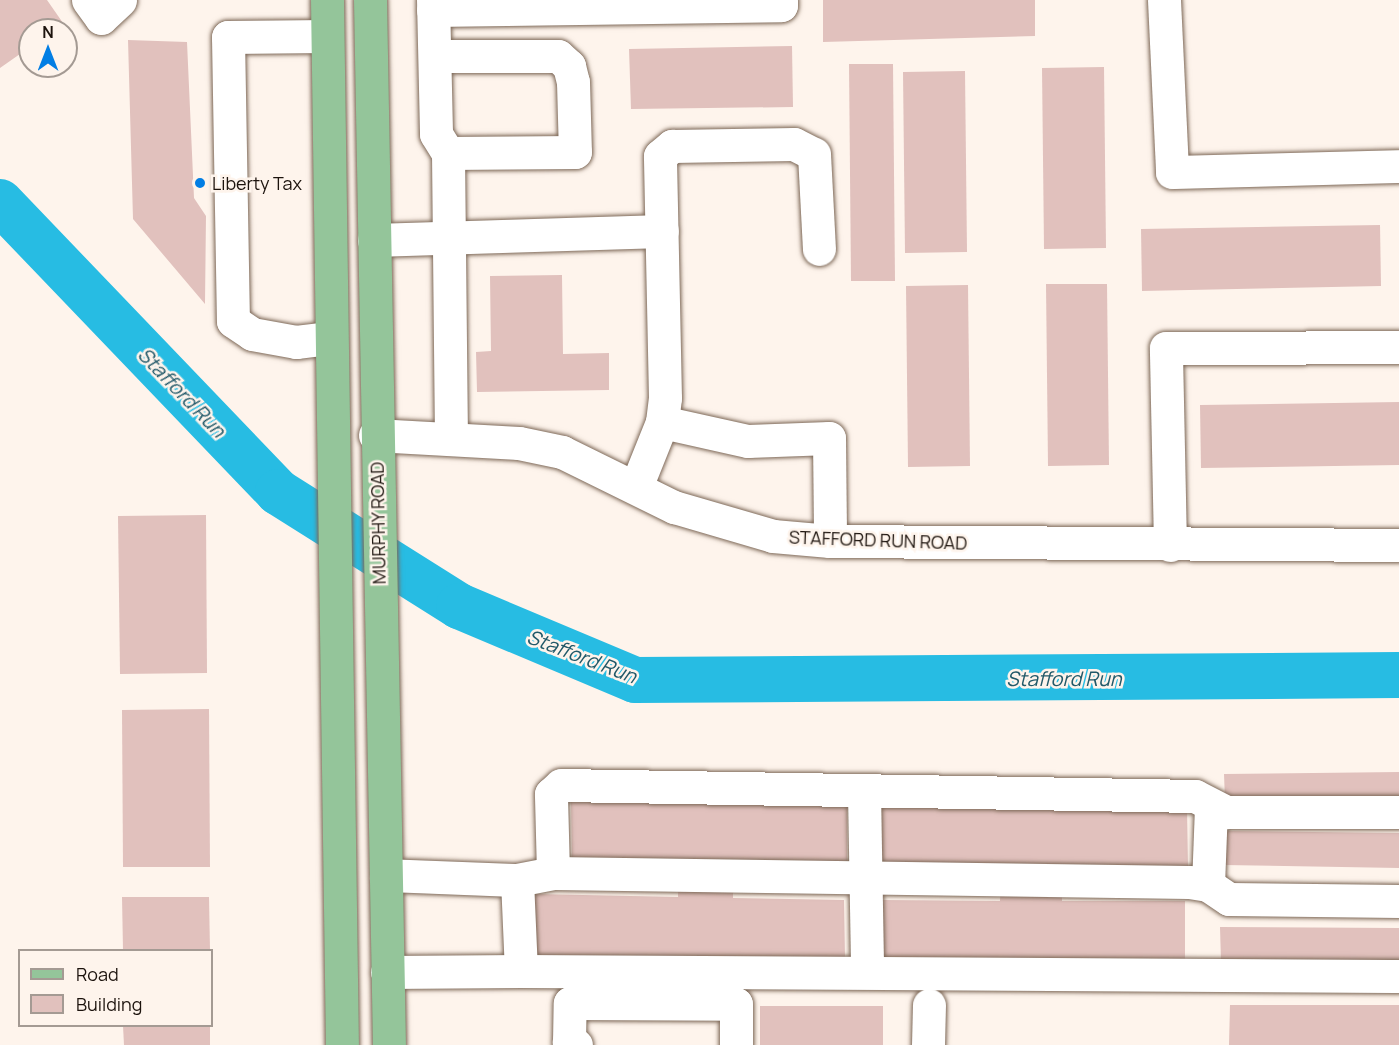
<!DOCTYPE html>
<html>
<head>
<meta charset="utf-8">
<style>
	body { margin:0 }
	#map { position:relative; width:1399px; height:1045px; overflow:hidden; background:#fef4ec; font-family:Manrope,sans-serif }
	div>[style] { position:absolute }
	[style*='--x'] { left:calc(var(--x)*1px); top:calc(var(--y)*1px); width:calc(var(--w)*1px); rotate:calc(var(--a)*1deg) }
	.river>* { height:46px; margin:-23px; padding:0 23px; transform-origin:23px; border-radius:23px; background:#27bce3 }
	.building>* { inset:0; background:#e1c1bd }
	.roads { filter:drop-shadow(0 0 2px #7d6857) drop-shadow(0 0 2px #7d6857) }
	.minor>* { height:33px; margin:-16.5px; padding:0 16.5px; transform-origin:16.5px; border-radius:16.5px; background:#fff }
	.major>* { height:33px; margin:-16.5px; padding:0 16.5px; transform-origin:16.5px; border-radius:16.5px; background:#94c59a }
	.dots>* { width:16px; height:16px; translate:-50% -50%; box-sizing:border-box; border:3px solid #fef4ec; border-radius:50% }
	span { translate:-50% -50%; white-space:nowrap; text-align:center; line-height:1.15; -webkit-text-stroke:5px #fef4ec; paint-order:stroke }
	.poi-label { font-size:18px; color:#1c130d }
	.left { translate:0 -50%; text-align:left }
	.street-label { font-size:18px; color:#1c130d }
	.water-label { font-size:20px; color:#225969; font-style:italic }
	.legend { position:absolute; left:18px; top:949px; width:195px; height:78px; box-sizing:border-box; background:#fef4ec; border:2px solid #a49a93; margin:0; padding:8px 10px; list-style:none; font-size:18px; color:#1c130d }
	.legend li { display:flex; align-items:center; gap:12px; height:30px }
	.legend b { width:30px; border:2px solid #a49a93 }
	.north { position:absolute; left:18px; top:18px; width:60px; height:60px; box-sizing:border-box; background:#fef4ec; border:2px solid #a49a93; border-radius:50%; rotate:0deg; font-size:16px; font-weight:700; line-height:24px; text-align:center; color:#1c130d }
	.north::after { content:''; display:block; margin:auto; width:21px; height:27px; background:#027ee4; clip-path:polygon(50% 0,100% 100%,50% 72%,0 100%) }
</style>
</head>
<body>
<div id="map">
	<div class="river">
		<i style="--x:0;--y:202;--w:402;--a:46.2"></i>
		<i style="--x:278;--y:492;--w:214;--a:32.2"></i>
		<i style="--x:459;--y:606;--w:191;--a:22.8"></i>
		<i style="--x:635;--y:680;--w:764;--a:-0.37"></i>
	</div>
	<div class="building">
		<i style="clip-path:polygon(0 0,47px 0,63px 23px,54px 30px,30px 30px,30px 47px,0 68px)"></i>
		<i style="clip-path:polygon(823px 0,1035px 0,1035px 36px,823px 42px)"></i>
		<i style="clip-path:polygon(128px 40px,187px 42px,194px 198px,206px 216px,205px 304px,133px 219px)"></i>
		<i style="clip-path:polygon(792px 46px,793px 107px,631px 109px,629px 49px)"></i>
		<i style="clip-path:polygon(849px 64px,893px 64px,895px 281px,851px 281px)"></i>
		<i style="clip-path:polygon(1104px 67px,1106px 248px,1044px 249px,1042px 68px)"></i>
		<i style="clip-path:polygon(965px 71px,967px 252px,905px 253px,903px 72px)"></i>
		<i style="clip-path:polygon(1380px 225px,1381px 286px,1142px 291px,1141px 229px)"></i>
		<i style="clip-path:polygon(562px 275px,563px 354px,609px 353px,609px 390px,477px 392px,476px 352px,491px 351px,490px 276px)"></i>
		<i style="clip-path:polygon(1046px 284px,1107px 284px,1109px 465px,1048px 466px)"></i>
		<i style="clip-path:polygon(968px 285px,970px 466px,908px 467px,906px 286px)"></i>
		<i style="clip-path:polygon(1399px 402px,1399px 465px,1201px 468px,1200px 405px)"></i>
		<i style="clip-path:polygon(206px 515px,207px 673px,120px 674px,118px 516px)"></i>
		<i style="clip-path:polygon(209px 709px,210px 867px,123px 867px,122px 710px)"></i>
		<i style="clip-path:polygon(1399px 772px,1399px 799px,1225px 801px,1224px 774px)"></i>
		<i style="clip-path:polygon(571px 801px,847px 805px,847px 863px,733px 862px,733px 898px,844px 900px,845px 958px,532px 957px,535px 894px,678px 897px,678px 861px,572px 860px)"></i>
		<i style="clip-path:polygon(882px 804px,1187px 807px,1188px 868px,1062px 867px,1062px 901px,1185px 901px,1185px 964px,881px 958px,883px 900px,1000px 901px,1001px 867px,881px 866px)"></i>
		<i style="clip-path:polygon(1223px 831px,1399px 833px,1399px 868px,1223px 865px)"></i>
		<i style="clip-path:polygon(122px 897px,209px 897px,210px 950px,123px 950px)"></i>
		<i style="clip-path:polygon(1220px 927px,1399px 928px,1399px 964px,1221px 962px)"></i>
		<i style="clip-path:polygon(1230px 1005px,1399px 1005px,1399px 1045px,1229px 1045px)"></i>
		<i style="clip-path:polygon(760px 1006px,883px 1006px,883px 1045px,760px 1045px)"></i>
		<i style="clip-path:polygon(123px 1026px,210px 1026px,210px 1045px,124px 1045px)"></i>
	</div>
	<div class="roads">
		<div class="minor">
			<i style="--x:88;--y:0;--w:22;--a:54"></i>
			<i style="--x:101;--y:18;--w:26;--a:-43"></i>
			<i style="--x:433;--y:0;--w:134;--a:88.7"></i>
			<i style="--x:436;--y:134;--w:22;--a:58"></i>
			<i style="--x:448;--y:153;--w:286;--a:89.4"></i>
			<i style="--x:1164;--y:0;--w:172;--a:87.3"></i>
			<i style="--x:1172;--y:172;--w:227;--a:-1.5"></i>
			<i style="--x:433;--y:10;--w:348;--a:-0.8"></i>
			<i style="--x:781;--y:5;--w:5;--a:-90"></i>
			<i style="--x:327;--y:36;--w:99;--a:179.4"></i>
			<i style="--x:228;--y:37;--w:284;--a:89"></i>
			<i style="--x:233;--y:321;--w:23;--a:34"></i>
			<i style="--x:252;--y:334;--w:45;--a:10.3"></i>
			<i style="--x:296;--y:342;--w:34;--a:-7"></i>
			<i style="--x:435;--y:56;--w:123;--a:0"></i>
			<i style="--x:558;--y:56;--w:15;--a:42"></i>
			<i style="--x:569;--y:66;--w:16;--a:76"></i>
			<i style="--x:573;--y:82;--w:70;--a:88.4"></i>
			<i style="--x:575;--y:152;--w:127;--a:179.5"></i>
			<i style="--x:374;--y:240;--w:288;--a:-1.8"></i>
			<i style="--x:662;--y:422;--w:24;--a:-83"></i>
			<i style="--x:665;--y:398;--w:242;--a:-91.2"></i>
			<i style="--x:660;--y:156;--w:16;--a:-40"></i>
			<i style="--x:672;--y:146;--w:122;--a:-0.9"></i>
			<i style="--x:794;--y:144;--w:22;--a:27"></i>
			<i style="--x:814;--y:154;--w:95;--a:87"></i>
			<i style="--x:375;--y:435;--w:144;--a:3.2"></i>
			<i style="--x:519;--y:443;--w:44;--a:11.8"></i>
			<i style="--x:562;--y:452;--w:125;--a:26.2"></i>
			<i style="--x:674;--y:507;--w:103;--a:16.3"></i>
			<i style="--x:773;--y:536;--w:57;--a:5"></i>
			<i style="--x:830;--y:541;--w:569;--a:0.4"></i>
			<i style="--x:636;--y:487;--w:70;--a:-68.2"></i>
			<i style="--x:662;--y:422;--w:88;--a:12.5"></i>
			<i style="--x:748;--y:441;--w:81;--a:-2.1"></i>
			<i style="--x:829;--y:438;--w:103;--a:89.4"></i>
			<i style="--x:1170;--y:545;--w:197;--a:-91.2"></i>
			<i style="--x:1166;--y:348;--w:233;--a:-0.2"></i>
			<i style="--x:864;--y:792;--w:180;--a:89"></i>
			<i style="--x:553;--y:873;--w:79;--a:-91.5"></i>
			<i style="--x:551;--y:794;--w:13;--a:-42"></i>
			<i style="--x:561;--y:785;--w:634;--a:0.99"></i>
			<i style="--x:1195;--y:796;--w:36;--a:27"></i>
			<i style="--x:1227;--y:812;--w:172;--a:0"></i>
			<i style="--x:386;--y:875;--w:131;--a:2.2"></i>
			<i style="--x:517;--y:880;--w:91;--a:87.5"></i>
			<i style="--x:521;--y:971;--w:134;--a:179.6"></i>
			<i style="--x:517;--y:880;--w:37;--a:-11"></i>
			<i style="--x:553;--y:873;--w:636;--a:0.81"></i>
			<i style="--x:1189;--y:882;--w:19;--a:9"></i>
			<i style="--x:1208;--y:885;--w:25;--a:34"></i>
			<i style="--x:1229;--y:899;--w:170;--a:0.7"></i>
			<i style="--x:1208;--y:885;--w:78;--a:-87.8"></i>
			<i style="--x:521;--y:971;--w:878;--a:0.33"></i>
			<i style="--x:576;--y:1045;--w:8;--a:-157"></i>
			<i style="--x:569;--y:1042;--w:39;--a:-89"></i>
			<i style="--x:570;--y:1003;--w:166;--a:0.3"></i>
			<i style="--x:736;--y:1004;--w:41;--a:90"></i>
			<i style="--x:928;--y:1045;--w:40;--a:-88.6"></i>
		</div>
		<div class="major">
			<i style="--x:327;--y:0;--w:1045;--a:89.18"></i>
			<i style="--x:370;--y:0;--w:1045;--a:88.96"></i>
		</div>
	</div>
	<div class="dots">
		<i style="left:200px;top:183px;background:#027ee4"></i>
	</div>
	<div class="poi-label">
		<span class="left" style="left:212px;top:183px">Liberty Tax</span>
	</div>
	<div class="street-label">
		<span style="left:378px;top:523px;rotate:-91deg">MURPHY ROAD</span>
		<span style="left:878px;top:540px;rotate:2deg">STAFFORD RUN ROAD</span>
	</div>
	<div class="water-label">
		<span style="left:182px;top:392px;rotate:46deg">Stafford Run</span>
		<span style="left:582px;top:656px;rotate:21deg">Stafford Run</span>
		<span style="left:1064px;top:678px">Stafford Run</span>
	</div>
	<ul class="legend">
	<li><b style="height:8px;background:#94c59a"></b>Road</li>
	<li><b style="height:16px;background:#e1c1bd"></b>Building</li>
	</ul>
	<div class="north">N</div>
</div>
</body>
</html>
